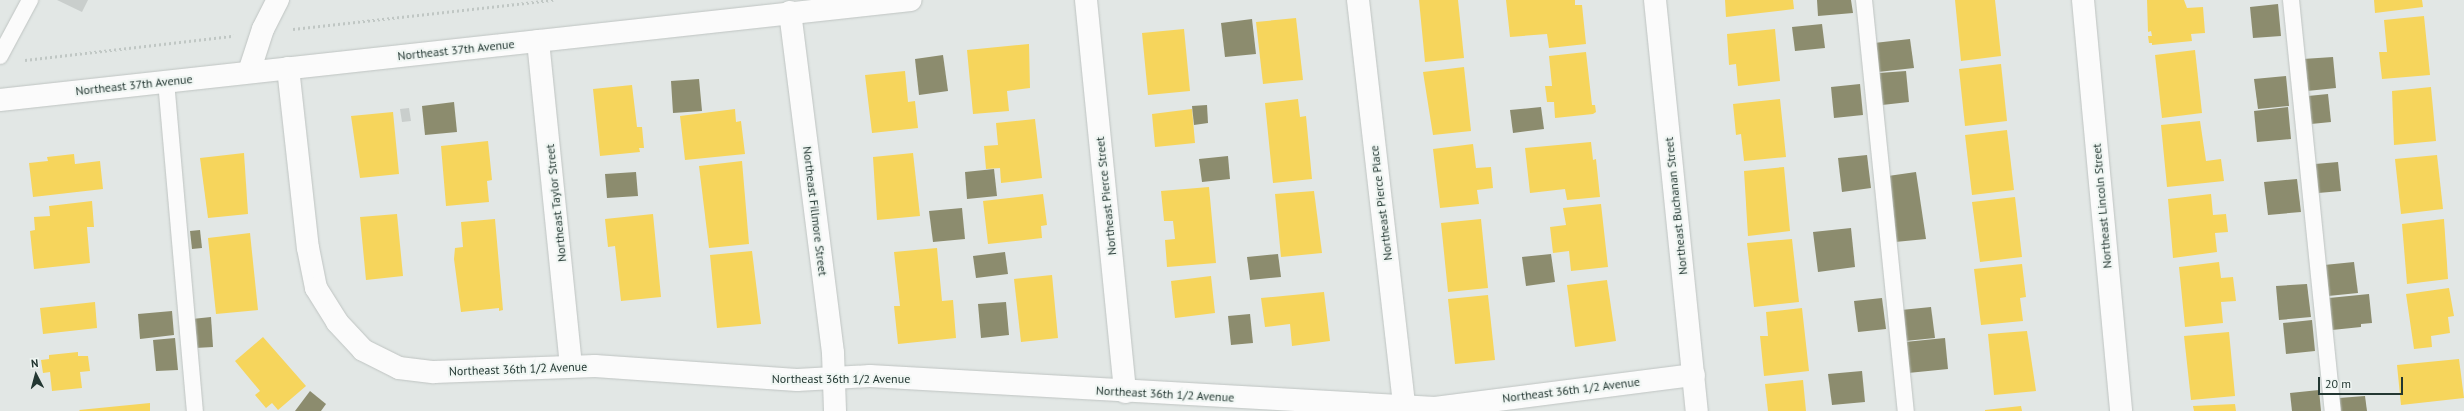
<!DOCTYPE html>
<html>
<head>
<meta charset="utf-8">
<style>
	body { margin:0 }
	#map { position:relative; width:2464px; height:411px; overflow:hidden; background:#e2e7e5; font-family:"PT Sans",sans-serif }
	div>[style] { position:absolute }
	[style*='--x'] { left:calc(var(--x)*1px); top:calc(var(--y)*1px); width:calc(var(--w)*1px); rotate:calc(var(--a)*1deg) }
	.homes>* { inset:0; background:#f6d55c }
	.industry>* { inset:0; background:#8c8c6e }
	.building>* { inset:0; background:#c9cecc }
	.path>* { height:2.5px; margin-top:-1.25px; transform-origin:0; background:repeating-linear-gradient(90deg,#c0c7c4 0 2px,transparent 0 5px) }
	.roads { filter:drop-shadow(0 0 1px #bfc4c2) drop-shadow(0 0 1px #bfc4c2) }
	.service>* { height:16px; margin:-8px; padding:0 8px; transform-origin:8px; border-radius:8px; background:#fbfbfb }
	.minor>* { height:22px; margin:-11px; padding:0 11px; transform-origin:11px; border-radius:11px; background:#fbfbfb }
	.tertiary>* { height:22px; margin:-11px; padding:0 11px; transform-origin:11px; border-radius:11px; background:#fbfbfb }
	span { translate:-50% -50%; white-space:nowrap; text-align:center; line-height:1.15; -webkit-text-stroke:4px #f0f6f3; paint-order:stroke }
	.street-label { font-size:12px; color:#233732 }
	.north { position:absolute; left:16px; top:355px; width:40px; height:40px; -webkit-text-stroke:3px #f0f6f3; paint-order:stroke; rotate:354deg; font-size:11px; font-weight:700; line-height:16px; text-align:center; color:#233732 }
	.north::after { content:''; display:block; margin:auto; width:14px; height:18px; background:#233732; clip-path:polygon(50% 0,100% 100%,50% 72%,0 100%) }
	.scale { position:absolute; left:2318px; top:377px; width:85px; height:18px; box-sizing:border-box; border:2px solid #233732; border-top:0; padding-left:5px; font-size:12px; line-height:14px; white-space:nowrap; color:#233732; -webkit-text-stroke:3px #f0f6f3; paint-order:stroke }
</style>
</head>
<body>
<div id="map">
	<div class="homes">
		<i style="clip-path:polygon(1419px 0,1458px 0,1464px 58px,1425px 62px)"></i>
		<i style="clip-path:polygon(1506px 0,1575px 0,1575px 5px,1582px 5px,1586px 44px,1549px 48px,1547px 34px,1510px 37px)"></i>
		<i style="clip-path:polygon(1725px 0,1793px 0,1794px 9px,1726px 17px)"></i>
		<i style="clip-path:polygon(1955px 0,1995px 0,2001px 56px,1961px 61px)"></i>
		<i style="clip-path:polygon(2147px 0,2184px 0,2187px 8px,2203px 7px,2205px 33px,2191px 34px,2192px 41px,2152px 45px,2152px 43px,2149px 43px,2148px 36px,2152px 36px,2151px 31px,2148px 32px)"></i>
		<i style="clip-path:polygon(2374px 0,2422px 0,2423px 7px,2375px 13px)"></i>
		<i style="clip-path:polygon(2424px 16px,2430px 75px,2382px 79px,2379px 52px,2387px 52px,2384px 20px)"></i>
		<i style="clip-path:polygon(1296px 18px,1303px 80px,1263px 84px,1256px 22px)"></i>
		<i style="clip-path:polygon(1184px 29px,1190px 91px,1148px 95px,1142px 33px)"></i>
		<i style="clip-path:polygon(1775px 29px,1780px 81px,1738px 86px,1736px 64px,1729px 65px,1727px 34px)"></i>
		<i style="clip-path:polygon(1029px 44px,1030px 88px,1007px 91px,1009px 111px,973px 114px,967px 50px)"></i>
		<i style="clip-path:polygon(2195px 50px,2202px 113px,2162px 118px,2155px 55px)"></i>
		<i style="clip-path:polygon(1586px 52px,1592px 105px,1595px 105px,1596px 112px,1593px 114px,1555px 118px,1554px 102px,1547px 102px,1545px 86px,1552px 86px,1549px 56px)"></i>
		<i style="clip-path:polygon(2001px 64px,2007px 121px,1965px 126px,1959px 69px)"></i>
		<i style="clip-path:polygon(1464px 67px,1471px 131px,1433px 135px,1423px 72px)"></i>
		<i style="clip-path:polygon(905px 71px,908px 102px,915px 101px,918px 128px,872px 133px,865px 75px)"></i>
		<i style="clip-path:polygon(632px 85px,637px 127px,642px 127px,644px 148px,639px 148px,640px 152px,600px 156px,593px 89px)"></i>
		<i style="clip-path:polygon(2431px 87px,2436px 141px,2394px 145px,2392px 91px)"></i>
		<i style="clip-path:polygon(1298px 99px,1300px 117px,1306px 116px,1312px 179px,1273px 183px,1265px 103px)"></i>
		<i style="clip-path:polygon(1780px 99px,1786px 157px,1744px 161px,1741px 134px,1736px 135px,1733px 104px)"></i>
		<i style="clip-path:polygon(735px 109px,736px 122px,741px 121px,745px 154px,685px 160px,680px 116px)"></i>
		<i style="clip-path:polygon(1192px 109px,1195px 143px,1155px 147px,1152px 114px)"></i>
		<i style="clip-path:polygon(393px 112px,399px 174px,360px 178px,351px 116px)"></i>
		<i style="clip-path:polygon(1035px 119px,1042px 178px,1001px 183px,1000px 168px,986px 169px,984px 146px,998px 145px,996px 123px)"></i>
		<i style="clip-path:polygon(2200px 121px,2206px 161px,2221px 159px,2224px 181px,2167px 187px,2161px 125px)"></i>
		<i style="clip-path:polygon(2007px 130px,2014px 190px,1972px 195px,1965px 135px)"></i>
		<i style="clip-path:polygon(488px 141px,492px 180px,487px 181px,489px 202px,446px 206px,441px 146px)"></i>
		<i style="clip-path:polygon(1591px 142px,1593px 160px,1596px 159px,1600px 197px,1567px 200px,1565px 189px,1530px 193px,1525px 148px)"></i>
		<i style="clip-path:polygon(1473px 144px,1476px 168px,1491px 167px,1493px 188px,1477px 190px,1479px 204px,1440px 208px,1433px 149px)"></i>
		<i style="clip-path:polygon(244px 153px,248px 214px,208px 218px,200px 158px)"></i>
		<i style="clip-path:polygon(913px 153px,920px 216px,877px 220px,873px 157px)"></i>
		<i style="clip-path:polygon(74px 154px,75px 164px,100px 161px,103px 189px,33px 197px,29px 163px,48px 161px,47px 157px)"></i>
		<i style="clip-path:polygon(2437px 155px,2443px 209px,2401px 214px,2395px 159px)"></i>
		<i style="clip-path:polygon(742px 161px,749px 244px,709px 248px,699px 166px)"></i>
		<i style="clip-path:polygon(1784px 167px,1790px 231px,1748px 236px,1744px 171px)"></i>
		<i style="clip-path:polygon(1209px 187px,1216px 263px,1167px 267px,1165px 240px,1175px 239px,1173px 221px,1164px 221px,1161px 191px)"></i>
		<i style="clip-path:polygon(1314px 191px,1322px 253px,1281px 257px,1275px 194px)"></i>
		<i style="clip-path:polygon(1043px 194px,1047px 225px,1041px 226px,1042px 238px,988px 244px,983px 201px)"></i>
		<i style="clip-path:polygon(2211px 194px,2213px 215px,2226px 214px,2228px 232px,2215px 233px,2217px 252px,2173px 258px,2168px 199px)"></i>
		<i style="clip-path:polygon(2015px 197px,2022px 257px,1980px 262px,1972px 202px)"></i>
		<i style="clip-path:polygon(92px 201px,94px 227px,87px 227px,90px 263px,34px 269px,30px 231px,35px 230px,34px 217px,50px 216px,49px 206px)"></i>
		<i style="clip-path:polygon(1601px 204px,1608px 267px,1571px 271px,1569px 251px,1553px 253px,1550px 227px,1566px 225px,1563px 208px)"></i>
		<i style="clip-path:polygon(397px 214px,403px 276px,366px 280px,360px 217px)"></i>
		<i style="clip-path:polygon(653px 214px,661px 297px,621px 301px,615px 246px,608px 247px,605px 219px)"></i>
		<i style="clip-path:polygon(495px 219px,503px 310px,499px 311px,499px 308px,461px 312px,454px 259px,455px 248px,463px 247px,461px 222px)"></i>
		<i style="clip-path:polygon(1481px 219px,1488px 288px,1448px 292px,1441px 223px)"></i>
		<i style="clip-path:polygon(2444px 219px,2448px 279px,2407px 284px,2402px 224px)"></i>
		<i style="clip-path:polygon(250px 233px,258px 310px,216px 314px,208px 238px)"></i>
		<i style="clip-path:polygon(1792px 239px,1799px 302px,1754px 307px,1747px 243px)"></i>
		<i style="clip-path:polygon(937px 248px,942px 301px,953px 300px,956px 338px,898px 344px,894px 306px,900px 306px,894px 252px)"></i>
		<i style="clip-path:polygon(752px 251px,761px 324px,717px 328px,710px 255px)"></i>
		<i style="clip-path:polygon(2219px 262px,2221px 278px,2233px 277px,2236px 301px,2221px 302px,2223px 323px,2185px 327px,2179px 267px)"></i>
		<i style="clip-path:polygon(2022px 264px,2026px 297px,2020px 298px,2023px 321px,1981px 325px,1974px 269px)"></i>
		<i style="clip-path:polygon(1052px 275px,1058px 338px,1021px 342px,1014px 279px)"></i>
		<i style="clip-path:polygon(1211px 276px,1215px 313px,1175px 318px,1171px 281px)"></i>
		<i style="clip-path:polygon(1607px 280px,1616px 341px,1575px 347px,1567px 285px)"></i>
		<i style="clip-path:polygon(2449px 288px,2454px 316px,2448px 317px,2450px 333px,2431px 336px,2432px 347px,2414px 349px,2406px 294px)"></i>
		<i style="clip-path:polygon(1324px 292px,1330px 341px,1292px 346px,1290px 324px,1265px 327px,1261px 298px)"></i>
		<i style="clip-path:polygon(1488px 295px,1495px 360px,1455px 364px,1448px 299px)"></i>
		<i style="clip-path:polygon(95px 302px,97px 328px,43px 334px,40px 308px)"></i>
		<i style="clip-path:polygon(1802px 308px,1809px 371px,1764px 376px,1760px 336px,1768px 336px,1766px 312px)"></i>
		<i style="clip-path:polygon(2027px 331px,2036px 391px,1994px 395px,1988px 334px)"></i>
		<i style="clip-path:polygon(2229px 332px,2235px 396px,2191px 400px,2184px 336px)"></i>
		<i style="clip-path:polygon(263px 337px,306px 386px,278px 410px,272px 403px,266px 408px,255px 395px,260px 391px,235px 361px)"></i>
		<i style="clip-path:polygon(78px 352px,78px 356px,88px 356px,90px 371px,80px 372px,82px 388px,52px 391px,50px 372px,43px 373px,41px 360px,49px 359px,49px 355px)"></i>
		<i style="clip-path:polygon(2459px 359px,2464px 398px,2401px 405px,2397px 365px)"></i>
		<i style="clip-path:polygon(1803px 380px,1806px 411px,1768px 411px,1765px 384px)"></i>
		<i style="clip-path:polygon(150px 403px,150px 411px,80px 411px,79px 410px)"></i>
		<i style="clip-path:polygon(2235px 404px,2236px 411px,2194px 411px,2193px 406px)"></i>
		<i style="clip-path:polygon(2021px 406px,2022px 411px,1985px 411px,1985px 410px)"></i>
	</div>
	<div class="industry">
		<i style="clip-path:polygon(1817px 0,1851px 0,1853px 13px,1818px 16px)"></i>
		<i style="clip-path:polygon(2278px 4px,2281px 36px,2253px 38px,2250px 7px)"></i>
		<i style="clip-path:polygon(1252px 19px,1256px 54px,1225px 57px,1221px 23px)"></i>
		<i style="clip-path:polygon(1822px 24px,1825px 48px,1795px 51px,1792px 27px)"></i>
		<i style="clip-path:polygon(1910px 39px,1914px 68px,1878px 72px,1874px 43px)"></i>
		<i style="clip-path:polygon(943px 55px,948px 91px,919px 95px,915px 59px)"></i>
		<i style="clip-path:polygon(2333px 57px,2336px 88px,2307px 91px,2303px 59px)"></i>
		<i style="clip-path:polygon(1906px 71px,1909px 102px,1882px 105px,1879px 73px)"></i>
		<i style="clip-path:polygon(2286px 76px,2289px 106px,2258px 109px,2254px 79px)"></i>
		<i style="clip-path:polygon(699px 79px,702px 111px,673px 113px,671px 81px)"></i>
		<i style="clip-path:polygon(1860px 84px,1863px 115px,1834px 118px,1831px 87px)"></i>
		<i style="clip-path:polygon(2328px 94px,2331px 122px,2311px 124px,2308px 96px)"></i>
		<i style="clip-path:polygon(454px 102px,457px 132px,425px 135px,422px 106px)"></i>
		<i style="clip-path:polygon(1207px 105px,1208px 123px,1194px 125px,1192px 106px)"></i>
		<i style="clip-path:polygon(1541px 107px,1544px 129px,1513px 133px,1510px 110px)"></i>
		<i style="clip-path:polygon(2288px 107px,2291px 139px,2257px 142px,2254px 111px)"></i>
		<i style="clip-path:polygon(1867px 155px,1871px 188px,1842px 192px,1838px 158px)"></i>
		<i style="clip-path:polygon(1228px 156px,1230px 179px,1202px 182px,1199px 159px)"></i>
		<i style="clip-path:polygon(2338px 162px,2341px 191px,2318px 193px,2315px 164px)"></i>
		<i style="clip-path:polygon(994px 169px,997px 196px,967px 199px,965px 172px)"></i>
		<i style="clip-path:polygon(636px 172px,638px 196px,607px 198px,605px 174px)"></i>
		<i style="clip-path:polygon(1916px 172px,1926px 239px,1895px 242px,1888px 176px)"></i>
		<i style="clip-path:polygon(2297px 179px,2301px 212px,2268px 215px,2264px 182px)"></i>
		<i style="clip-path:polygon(962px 208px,965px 239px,933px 242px,929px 211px)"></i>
		<i style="clip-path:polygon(1851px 228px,1855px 267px,1818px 272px,1813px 232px)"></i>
		<i style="clip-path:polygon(200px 230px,202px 248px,192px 249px,190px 231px)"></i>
		<i style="clip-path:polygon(1005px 252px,1008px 274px,976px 278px,973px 256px)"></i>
		<i style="clip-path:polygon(1278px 254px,1281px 277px,1250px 280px,1247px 257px)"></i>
		<i style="clip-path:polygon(1551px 254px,1555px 282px,1526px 286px,1522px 257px)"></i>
		<i style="clip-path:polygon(2354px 262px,2358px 293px,2328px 296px,2324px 265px)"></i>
		<i style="clip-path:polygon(2307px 284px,2311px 317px,2279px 320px,2276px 286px)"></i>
		<i style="clip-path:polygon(2369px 294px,2372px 323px,2361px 324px,2361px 327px,2332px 330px,2329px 298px)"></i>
		<i style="clip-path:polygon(1882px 298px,1886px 329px,1858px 332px,1854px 301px)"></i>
		<i style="clip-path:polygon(1006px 302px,1009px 335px,981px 338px,978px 304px)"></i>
		<i style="clip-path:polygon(1931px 307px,1935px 338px,1905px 341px,1901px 310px)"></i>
		<i style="clip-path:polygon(172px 311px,174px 335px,140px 339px,138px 314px)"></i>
		<i style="clip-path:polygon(1250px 314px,1253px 343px,1231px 345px,1228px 316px)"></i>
		<i style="clip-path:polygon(211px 317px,213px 347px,195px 348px,192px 319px)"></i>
		<i style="clip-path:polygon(2312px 320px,2315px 351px,2286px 354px,2283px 323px)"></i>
		<i style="clip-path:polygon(175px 338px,178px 370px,156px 371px,153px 340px)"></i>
		<i style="clip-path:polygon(1945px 338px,1948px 369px,1908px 373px,1905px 342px)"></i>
		<i style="clip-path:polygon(1862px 371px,1865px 402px,1832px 405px,1828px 374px)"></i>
		<i style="clip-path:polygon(2319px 390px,2321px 411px,2292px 411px,2290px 393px)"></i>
		<i style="clip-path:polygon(310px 391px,326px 404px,321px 411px,295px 411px)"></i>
		<i style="clip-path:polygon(2365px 396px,2367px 411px,2340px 411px,2339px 398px)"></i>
	</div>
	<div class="building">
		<i style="clip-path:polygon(57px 0,88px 0,82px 12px)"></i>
		<i style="clip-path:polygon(409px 108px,411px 121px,402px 122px,400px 109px)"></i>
	</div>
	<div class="path">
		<i style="--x:293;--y:29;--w:262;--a:-6.4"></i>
		<i style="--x:25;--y:60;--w:210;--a:-6.6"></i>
	</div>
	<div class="roads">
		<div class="service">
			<i style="--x:1864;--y:0;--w:413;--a:84.2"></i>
			<i style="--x:2291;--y:0;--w:413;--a:84.2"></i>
			<i style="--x:0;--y:56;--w:64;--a:-61.8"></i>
			<i style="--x:166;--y:81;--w:331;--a:85"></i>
		</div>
		<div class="minor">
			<i style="--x:1086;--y:0;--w:394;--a:84.3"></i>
			<i style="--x:1358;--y:0;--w:409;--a:83.5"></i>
			<i style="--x:1655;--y:0;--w:413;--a:84.2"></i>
			<i style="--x:2083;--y:0;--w:413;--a:84.7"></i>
			<i style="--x:790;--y:12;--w:344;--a:82.8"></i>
			<i style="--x:833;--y:353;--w:58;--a:88"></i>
			<i style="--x:538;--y:41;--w:326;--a:84.2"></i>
			<i style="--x:288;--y:68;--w:181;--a:83.7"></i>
			<i style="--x:308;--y:248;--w:41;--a:78.7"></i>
			<i style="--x:316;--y:288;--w:40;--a:58"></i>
			<i style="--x:337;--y:322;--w:38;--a:47"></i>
			<i style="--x:363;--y:350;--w:40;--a:26.6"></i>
			<i style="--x:399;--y:368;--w:35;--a:7"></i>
			<i style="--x:434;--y:372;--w:161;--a:-2.1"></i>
			<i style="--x:595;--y:366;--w:202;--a:4"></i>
			<i style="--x:797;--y:380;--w:73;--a:-3.1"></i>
			<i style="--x:870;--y:376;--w:566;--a:3.24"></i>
			<i style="--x:1435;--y:408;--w:261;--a:-7.3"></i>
			<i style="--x:249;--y:72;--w:45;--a:-72"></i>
			<i style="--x:263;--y:29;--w:33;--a:-63"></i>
		</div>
		<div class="tertiary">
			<i style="--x:0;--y:100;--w:916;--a:-6.26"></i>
		</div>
	</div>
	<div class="street-label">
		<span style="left:456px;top:50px;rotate:-6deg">Northeast 37th Avenue</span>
		<span style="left:134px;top:85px;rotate:-6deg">Northeast 37th Avenue</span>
		<span style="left:1106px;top:196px;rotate:-96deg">Northeast Pierce Street</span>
		<span style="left:556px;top:203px;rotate:-96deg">Northeast Taylor Street</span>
		<span style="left:1381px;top:203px;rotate:-97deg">Northeast Pierce Place</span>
		<span style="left:1676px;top:206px;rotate:-96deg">Northeast Buchanan Street</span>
		<span style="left:2102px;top:206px;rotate:-95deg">Northeast Lincoln Street</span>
		<span style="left:815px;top:211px;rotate:83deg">Northeast Fillmore Street</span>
		<span style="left:518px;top:369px;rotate:-2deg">Northeast 36th 1/2 Avenue</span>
		<span style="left:841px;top:379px">Northeast 36th 1/2 Avenue</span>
		<span style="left:1571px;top:390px;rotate:-7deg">Northeast 36th 1/2 Avenue</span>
		<span style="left:1165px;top:394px;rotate:3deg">Northeast 36th 1/2 Avenue</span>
	</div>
	<div class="north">N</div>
	<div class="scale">20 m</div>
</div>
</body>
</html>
